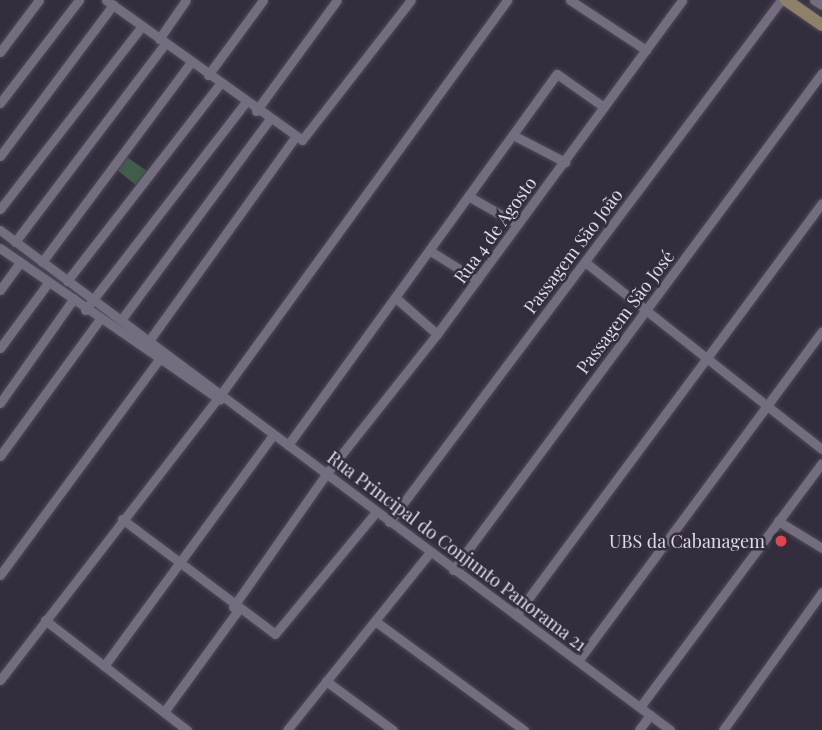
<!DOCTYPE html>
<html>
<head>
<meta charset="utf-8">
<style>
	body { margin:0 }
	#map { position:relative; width:822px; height:730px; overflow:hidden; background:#332d3d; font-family:"Playfair Display",serif }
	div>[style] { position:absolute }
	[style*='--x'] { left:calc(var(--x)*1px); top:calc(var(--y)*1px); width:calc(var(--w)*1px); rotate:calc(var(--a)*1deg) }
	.green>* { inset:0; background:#405e4b }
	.roads { filter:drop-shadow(0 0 2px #4e4856) drop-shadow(0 0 2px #4e4856) }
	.street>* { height:9px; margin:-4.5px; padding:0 4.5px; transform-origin:4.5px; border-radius:4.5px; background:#736d7f }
	.secondary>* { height:12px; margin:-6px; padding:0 6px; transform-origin:6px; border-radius:6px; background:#8e8069 }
	.dots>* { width:19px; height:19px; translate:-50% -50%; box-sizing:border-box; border:4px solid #332d3d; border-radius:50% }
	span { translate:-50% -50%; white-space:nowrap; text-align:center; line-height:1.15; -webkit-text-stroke:5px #332d3d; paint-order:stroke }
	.street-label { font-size:18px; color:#dfdbe6 }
	.poi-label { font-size:18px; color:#dfdbe6 }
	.right { translate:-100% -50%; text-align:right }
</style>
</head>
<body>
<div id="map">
	<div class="green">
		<i style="clip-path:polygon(127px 157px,147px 171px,137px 186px,117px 170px)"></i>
	</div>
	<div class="roads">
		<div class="street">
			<i style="--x:106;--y:0;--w:241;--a:35.5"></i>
			<i style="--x:302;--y:140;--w:177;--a:-52.1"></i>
			<i style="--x:570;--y:0;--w:91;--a:33.3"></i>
			<i style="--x:814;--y:0;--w:9;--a:32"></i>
			<i style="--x:159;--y:39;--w:47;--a:-55.3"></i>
			<i style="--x:0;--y:52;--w:65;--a:-53.1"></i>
			<i style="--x:208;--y:75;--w:93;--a:-53.7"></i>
			<i style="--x:0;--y:103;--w:130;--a:-52.5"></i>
			<i style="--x:256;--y:111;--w:137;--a:-53.9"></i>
			<i style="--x:513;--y:135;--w:59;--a:27.4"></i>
			<i style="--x:0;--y:156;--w:189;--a:-53.2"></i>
			<i style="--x:470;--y:197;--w:54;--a:29.9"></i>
			<i style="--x:0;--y:209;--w:232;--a:-52.2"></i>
			<i style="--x:0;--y:230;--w:836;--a:36.73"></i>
			<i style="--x:15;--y:242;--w:248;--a:-52.9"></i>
			<i style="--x:0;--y:248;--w:267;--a:34.6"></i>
			<i style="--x:432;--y:252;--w:53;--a:31.9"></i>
			<i style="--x:42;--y:262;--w:249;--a:-53.3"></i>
			<i style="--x:585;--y:262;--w:302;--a:38.3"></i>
			<i style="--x:67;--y:281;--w:249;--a:-52.2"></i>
			<i style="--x:0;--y:290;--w:34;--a:-54"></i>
			<i style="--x:397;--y:299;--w:53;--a:41.2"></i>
			<i style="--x:85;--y:310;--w:262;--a:-52.3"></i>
			<i style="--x:121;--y:320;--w:249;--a:-53.5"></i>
			<i style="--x:148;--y:342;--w:250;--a:-54.3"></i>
			<i style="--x:0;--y:348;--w:81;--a:-53.6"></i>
			<i style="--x:0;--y:403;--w:128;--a:-54.8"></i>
			<i style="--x:288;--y:445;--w:458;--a:-54.1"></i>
			<i style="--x:557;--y:74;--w:57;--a:35.1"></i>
			<i style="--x:0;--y:456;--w:168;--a:-53.9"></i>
			<i style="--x:122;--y:519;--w:191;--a:36.9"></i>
			<i style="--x:275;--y:634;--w:158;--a:-50.4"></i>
			<i style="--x:778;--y:521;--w:52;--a:31.5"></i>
			<i style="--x:389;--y:522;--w:653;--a:-53.09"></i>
			<i style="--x:453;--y:570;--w:619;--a:-53.41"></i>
			<i style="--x:0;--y:575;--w:266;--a:-53.6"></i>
			<i style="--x:233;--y:607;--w:162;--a:-55"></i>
			<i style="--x:326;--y:474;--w:179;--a:-51.6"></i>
			<i style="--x:437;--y:334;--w:414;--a:-53.7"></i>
			<i style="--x:516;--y:615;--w:513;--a:-53.4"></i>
			<i style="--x:45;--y:620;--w:180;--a:37.8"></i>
			<i style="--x:375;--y:621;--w:185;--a:36.2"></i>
			<i style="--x:578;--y:661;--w:410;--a:-53.5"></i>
			<i style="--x:104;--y:666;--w:286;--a:-53.8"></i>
			<i style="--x:0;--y:680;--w:361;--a:-52.3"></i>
			<i style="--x:221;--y:394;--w:487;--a:-54"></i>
			<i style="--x:326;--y:681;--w:83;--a:36.2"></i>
			<i style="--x:640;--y:707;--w:304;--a:-53.3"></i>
			<i style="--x:164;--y:712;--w:126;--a:-54"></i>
			<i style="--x:287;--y:730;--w:228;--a:-51.2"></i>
			<i style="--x:639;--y:730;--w:19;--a:-54"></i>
			<i style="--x:723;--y:730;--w:170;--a:-54.3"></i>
		</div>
		<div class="secondary">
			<i style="--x:786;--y:0;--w:44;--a:34.8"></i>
		</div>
	</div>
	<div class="dots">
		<i style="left:781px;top:541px;background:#e0444e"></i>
	</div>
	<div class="street-label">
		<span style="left:495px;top:230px;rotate:-54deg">Rua 4 de Agosto</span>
		<span style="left:573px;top:251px;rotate:-53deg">Passagem São João</span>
		<span style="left:625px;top:312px;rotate:-53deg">Passagem São José</span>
		<span style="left:457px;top:551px;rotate:37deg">Rua Principal do Conjunto Panorama 21</span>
	</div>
	<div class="poi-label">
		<span class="right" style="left:765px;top:541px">UBS da Cabanagem</span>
	</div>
</div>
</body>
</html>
